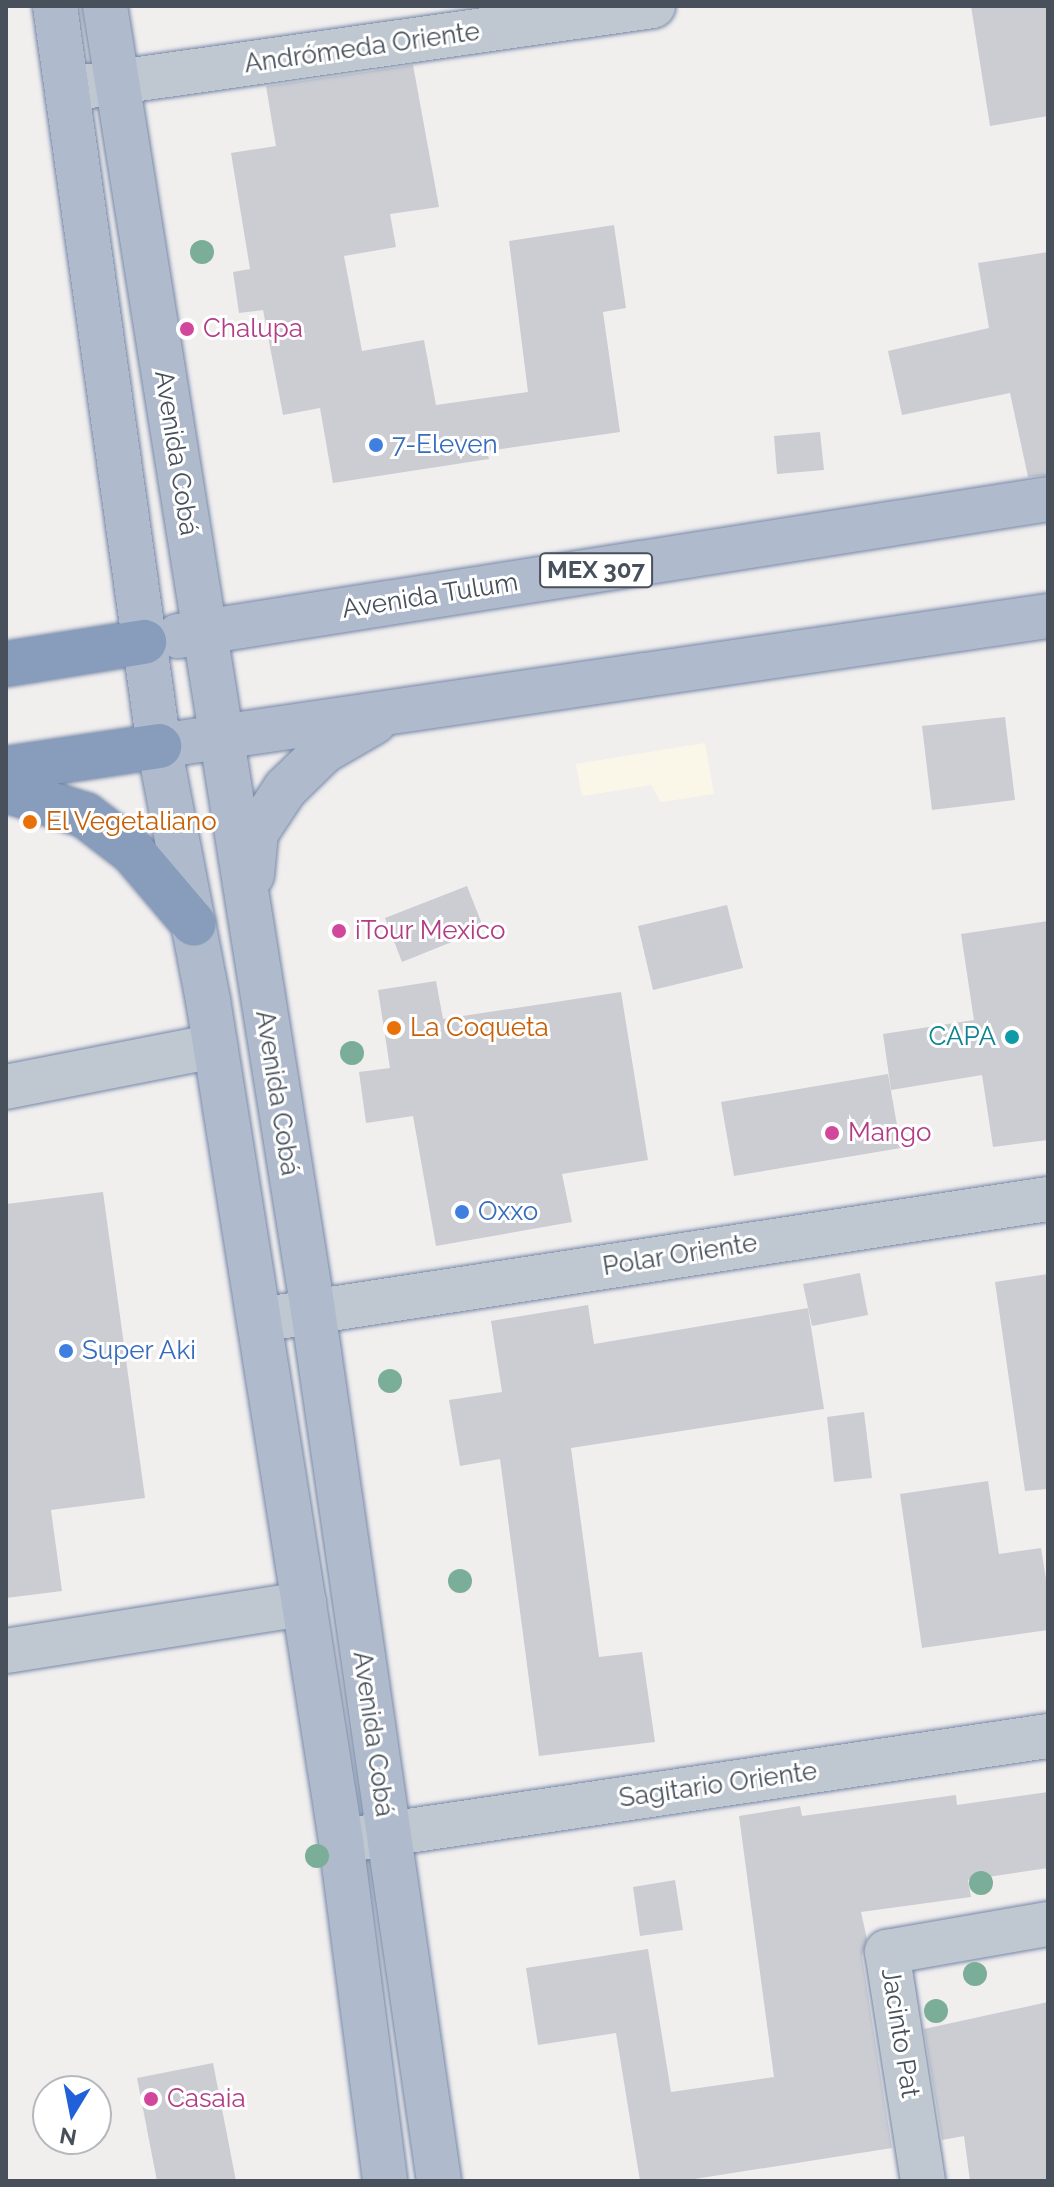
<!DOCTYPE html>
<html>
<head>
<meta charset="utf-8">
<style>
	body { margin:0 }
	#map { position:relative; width:1054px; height:2187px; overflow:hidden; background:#f1eeee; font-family:Raleway,sans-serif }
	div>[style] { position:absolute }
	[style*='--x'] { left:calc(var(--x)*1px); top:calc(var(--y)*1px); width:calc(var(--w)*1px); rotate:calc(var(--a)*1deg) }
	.commercial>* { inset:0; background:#fbf7e8 }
	.building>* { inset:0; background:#cbcdd3 }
	.roads { filter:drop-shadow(0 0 2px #7387a7) drop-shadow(0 0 2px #7387a7) }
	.minor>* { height:44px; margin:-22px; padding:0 22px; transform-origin:22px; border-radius:22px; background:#bfc7d0 }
	.major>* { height:44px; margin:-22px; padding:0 22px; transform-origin:22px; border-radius:22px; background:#afbbcc }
	.highway>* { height:44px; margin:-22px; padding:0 22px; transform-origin:22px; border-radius:22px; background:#889cbb }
	.trees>* { width:24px; height:24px; margin:-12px; border-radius:50%; background:#7bae98 }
	.dots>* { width:22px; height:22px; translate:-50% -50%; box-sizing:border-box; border:4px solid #fff; border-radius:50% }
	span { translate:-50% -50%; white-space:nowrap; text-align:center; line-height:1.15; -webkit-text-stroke:6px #fff; paint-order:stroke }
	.shield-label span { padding:2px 6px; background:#fff; border:2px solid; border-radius:6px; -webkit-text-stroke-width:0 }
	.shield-label { font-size:24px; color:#47505b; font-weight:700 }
	.street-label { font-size:26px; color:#47505b }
	.hotel-label { font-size:26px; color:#b23c85 }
	.left { translate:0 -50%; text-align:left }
	.shop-label { font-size:26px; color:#366cbe }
	.food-label { font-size:26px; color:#c56008 }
	.culture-label { font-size:26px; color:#0d838f }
	.right { translate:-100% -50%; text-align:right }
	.frame { position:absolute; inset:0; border:8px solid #47505b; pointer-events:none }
	.north { position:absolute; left:32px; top:2075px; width:80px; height:80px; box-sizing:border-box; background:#fff; border:2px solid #b5b9bd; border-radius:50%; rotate:190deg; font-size:22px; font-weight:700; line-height:32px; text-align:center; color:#47505b }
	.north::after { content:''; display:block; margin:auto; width:28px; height:36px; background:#2060d9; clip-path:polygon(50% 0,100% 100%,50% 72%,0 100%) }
</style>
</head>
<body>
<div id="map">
	<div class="commercial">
		<i style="clip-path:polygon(705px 743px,714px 794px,661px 802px,651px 785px,582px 796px,576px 764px)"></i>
	</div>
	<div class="building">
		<i style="clip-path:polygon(971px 6px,1048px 6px,1048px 116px,990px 126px)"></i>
		<i style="clip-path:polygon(413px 65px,439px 207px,390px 214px,396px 247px,344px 256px,362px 351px,424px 340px,436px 405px,528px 392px,509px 241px,614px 225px,626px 308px,603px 312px,620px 432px,487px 451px,489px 459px,333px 483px,320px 408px,283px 415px,263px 310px,239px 313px,233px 272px,250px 269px,231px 153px,276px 146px,266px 86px)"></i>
		<i style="clip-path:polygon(1048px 252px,1048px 475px,1028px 477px,1010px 393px,902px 415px,888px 351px,989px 328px,978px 263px)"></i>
		<i style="clip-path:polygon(820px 432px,824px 470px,777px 474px,774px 436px)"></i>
		<i style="clip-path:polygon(1005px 717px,1015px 800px,932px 810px,922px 726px)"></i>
		<i style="clip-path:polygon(467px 886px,484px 929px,402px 962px,385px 918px)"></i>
		<i style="clip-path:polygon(727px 905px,743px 968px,653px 990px,638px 926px)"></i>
		<i style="clip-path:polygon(1048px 921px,1048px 1140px,993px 1147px,982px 1075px,891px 1090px,883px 1034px,974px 1020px,961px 934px)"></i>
		<i style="clip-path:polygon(436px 981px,443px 1019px,621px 992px,648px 1160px,562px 1174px,572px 1222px,436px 1246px,413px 1116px,366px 1123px,359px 1072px,390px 1068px,378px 990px)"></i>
		<i style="clip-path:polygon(888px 1074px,901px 1148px,734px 1176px,721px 1102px)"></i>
		<i style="clip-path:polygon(103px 1192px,145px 1498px,51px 1510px,62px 1591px,6px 1598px,6px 1204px)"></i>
		<i style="clip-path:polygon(860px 1273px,868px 1315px,812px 1326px,803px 1284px)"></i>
		<i style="clip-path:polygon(1048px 1274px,1048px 1489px,1025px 1491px,995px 1282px)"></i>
		<i style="clip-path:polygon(588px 1305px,594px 1344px,808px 1308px,824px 1409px,571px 1448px,599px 1657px,642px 1652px,655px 1742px,539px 1756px,500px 1459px,460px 1466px,449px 1400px,502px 1392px,491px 1321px)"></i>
		<i style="clip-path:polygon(864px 1412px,872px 1478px,834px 1482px,827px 1417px)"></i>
		<i style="clip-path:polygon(988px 1481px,999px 1554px,1041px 1548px,1048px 1591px,1048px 1630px,922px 1648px,900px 1494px)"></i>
		<i style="clip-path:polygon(1048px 1792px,1048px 1868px,968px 1880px,971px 1897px,861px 1912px,867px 1939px,862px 1956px,892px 2148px,682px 2181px,640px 2181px,616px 2033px,538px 2045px,526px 1968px,648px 1949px,671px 2092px,774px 2077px,739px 1816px,800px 1806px,802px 1816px,956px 1795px,957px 1805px)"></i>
		<i style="clip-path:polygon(675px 1880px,683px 1930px,640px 1936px,633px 1887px)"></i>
		<i style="clip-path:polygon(1048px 2002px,1048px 2181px,970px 2181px,964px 2136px,942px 2140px,924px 2029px)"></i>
		<i style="clip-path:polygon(213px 2063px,236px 2181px,157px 2181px,137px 2078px)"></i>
	</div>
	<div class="roads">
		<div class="minor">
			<i style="--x:69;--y:89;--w:590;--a:-8.09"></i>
			<i style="--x:6;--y:1087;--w:213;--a:-11.1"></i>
			<i style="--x:259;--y:1320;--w:798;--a:-8.72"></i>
			<i style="--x:6;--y:1651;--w:302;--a:-9"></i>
			<i style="--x:341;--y:1841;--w:715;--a:-8.45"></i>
			<i style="--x:923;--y:2181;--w:232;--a:-98.9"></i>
			<i style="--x:887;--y:1952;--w:163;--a:-9.9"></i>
		</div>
		<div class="major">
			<i style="--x:55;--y:6;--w:747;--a:82"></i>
			<i style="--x:159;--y:746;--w:259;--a:79.1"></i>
			<i style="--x:208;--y:1000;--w:612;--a:80.97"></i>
			<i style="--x:304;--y:1604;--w:240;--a:81.1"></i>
			<i style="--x:341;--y:1841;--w:343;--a:82.6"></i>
			<i style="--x:105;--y:6;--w:1321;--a:80.94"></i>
			<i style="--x:313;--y:1311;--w:879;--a:81.76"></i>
			<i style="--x:178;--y:636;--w:881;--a:-8.95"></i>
			<i style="--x:159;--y:746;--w:898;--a:-8.32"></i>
			<i style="--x:252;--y:875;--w:42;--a:-84.6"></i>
			<i style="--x:256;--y:833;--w:53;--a:-56.6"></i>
			<i style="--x:285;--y:789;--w:54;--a:-44.3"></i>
			<i style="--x:324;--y:751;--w:58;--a:-30.1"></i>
		</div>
		<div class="highway">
			<i style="--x:6;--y:664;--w:140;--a:-9.1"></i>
			<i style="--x:6;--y:769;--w:155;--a:-8.5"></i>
			<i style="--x:6;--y:790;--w:83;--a:17.6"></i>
			<i style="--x:85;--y:815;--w:61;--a:37.6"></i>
			<i style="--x:133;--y:852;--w:94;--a:49.7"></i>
		</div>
	</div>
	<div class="trees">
		<i style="left:202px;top:252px"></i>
		<i style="left:352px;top:1053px"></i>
		<i style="left:390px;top:1381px"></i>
		<i style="left:460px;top:1581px"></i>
		<i style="left:317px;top:1856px"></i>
		<i style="left:981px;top:1883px"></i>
		<i style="left:975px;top:1974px"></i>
		<i style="left:936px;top:2011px"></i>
	</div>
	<div class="dots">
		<i style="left:187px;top:329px;background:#d1479c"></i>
		<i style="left:376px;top:445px;background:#3f7fe0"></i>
		<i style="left:30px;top:822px;background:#e8710a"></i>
		<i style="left:339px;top:931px;background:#d1479c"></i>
		<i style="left:394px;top:1028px;background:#e8710a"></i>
		<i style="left:1012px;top:1037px;background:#0f9aa8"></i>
		<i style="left:832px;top:1133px;background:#d1479c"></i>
		<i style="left:462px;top:1212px;background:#3f7fe0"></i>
		<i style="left:66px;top:1351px;background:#3f7fe0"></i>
		<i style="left:151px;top:2099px;background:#d1479c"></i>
	</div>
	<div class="shield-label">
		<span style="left:596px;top:570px">MEX 307</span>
	</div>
	<div class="street-label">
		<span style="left:362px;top:48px;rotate:-8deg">Andrómeda Oriente</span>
		<span style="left:176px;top:453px;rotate:81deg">Avenida Cobá</span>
		<span style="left:430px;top:596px;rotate:-9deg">Avenida Tulum</span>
		<span style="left:277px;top:1093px;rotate:81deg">Avenida Cobá</span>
		<span style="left:680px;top:1255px;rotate:-9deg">Polar Oriente</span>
		<span style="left:373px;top:1734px;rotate:82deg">Avenida Cobá</span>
		<span style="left:718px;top:1785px;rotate:-8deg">Sagitario Oriente</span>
		<span style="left:900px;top:2033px;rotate:81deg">Jacinto Pat</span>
	</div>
	<div class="hotel-label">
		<span class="left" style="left:203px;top:329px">Chalupa</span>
		<span class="left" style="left:355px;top:931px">iTour Mexico</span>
		<span class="left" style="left:848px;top:1133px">Mango</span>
		<span class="left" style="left:167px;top:2099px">Casaia</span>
	</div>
	<div class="shop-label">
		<span class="left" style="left:392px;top:445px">7-Eleven</span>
		<span class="left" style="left:478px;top:1212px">Oxxo</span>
		<span class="left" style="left:82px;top:1351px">Super Aki</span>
	</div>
	<div class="food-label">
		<span class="left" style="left:46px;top:822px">El Vegetaliano</span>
		<span class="left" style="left:410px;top:1028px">La Coqueta</span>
	</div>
	<div class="culture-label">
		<span class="right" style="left:996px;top:1037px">CAPA</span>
	</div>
	<div class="frame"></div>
	<div class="north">N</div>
</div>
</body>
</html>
